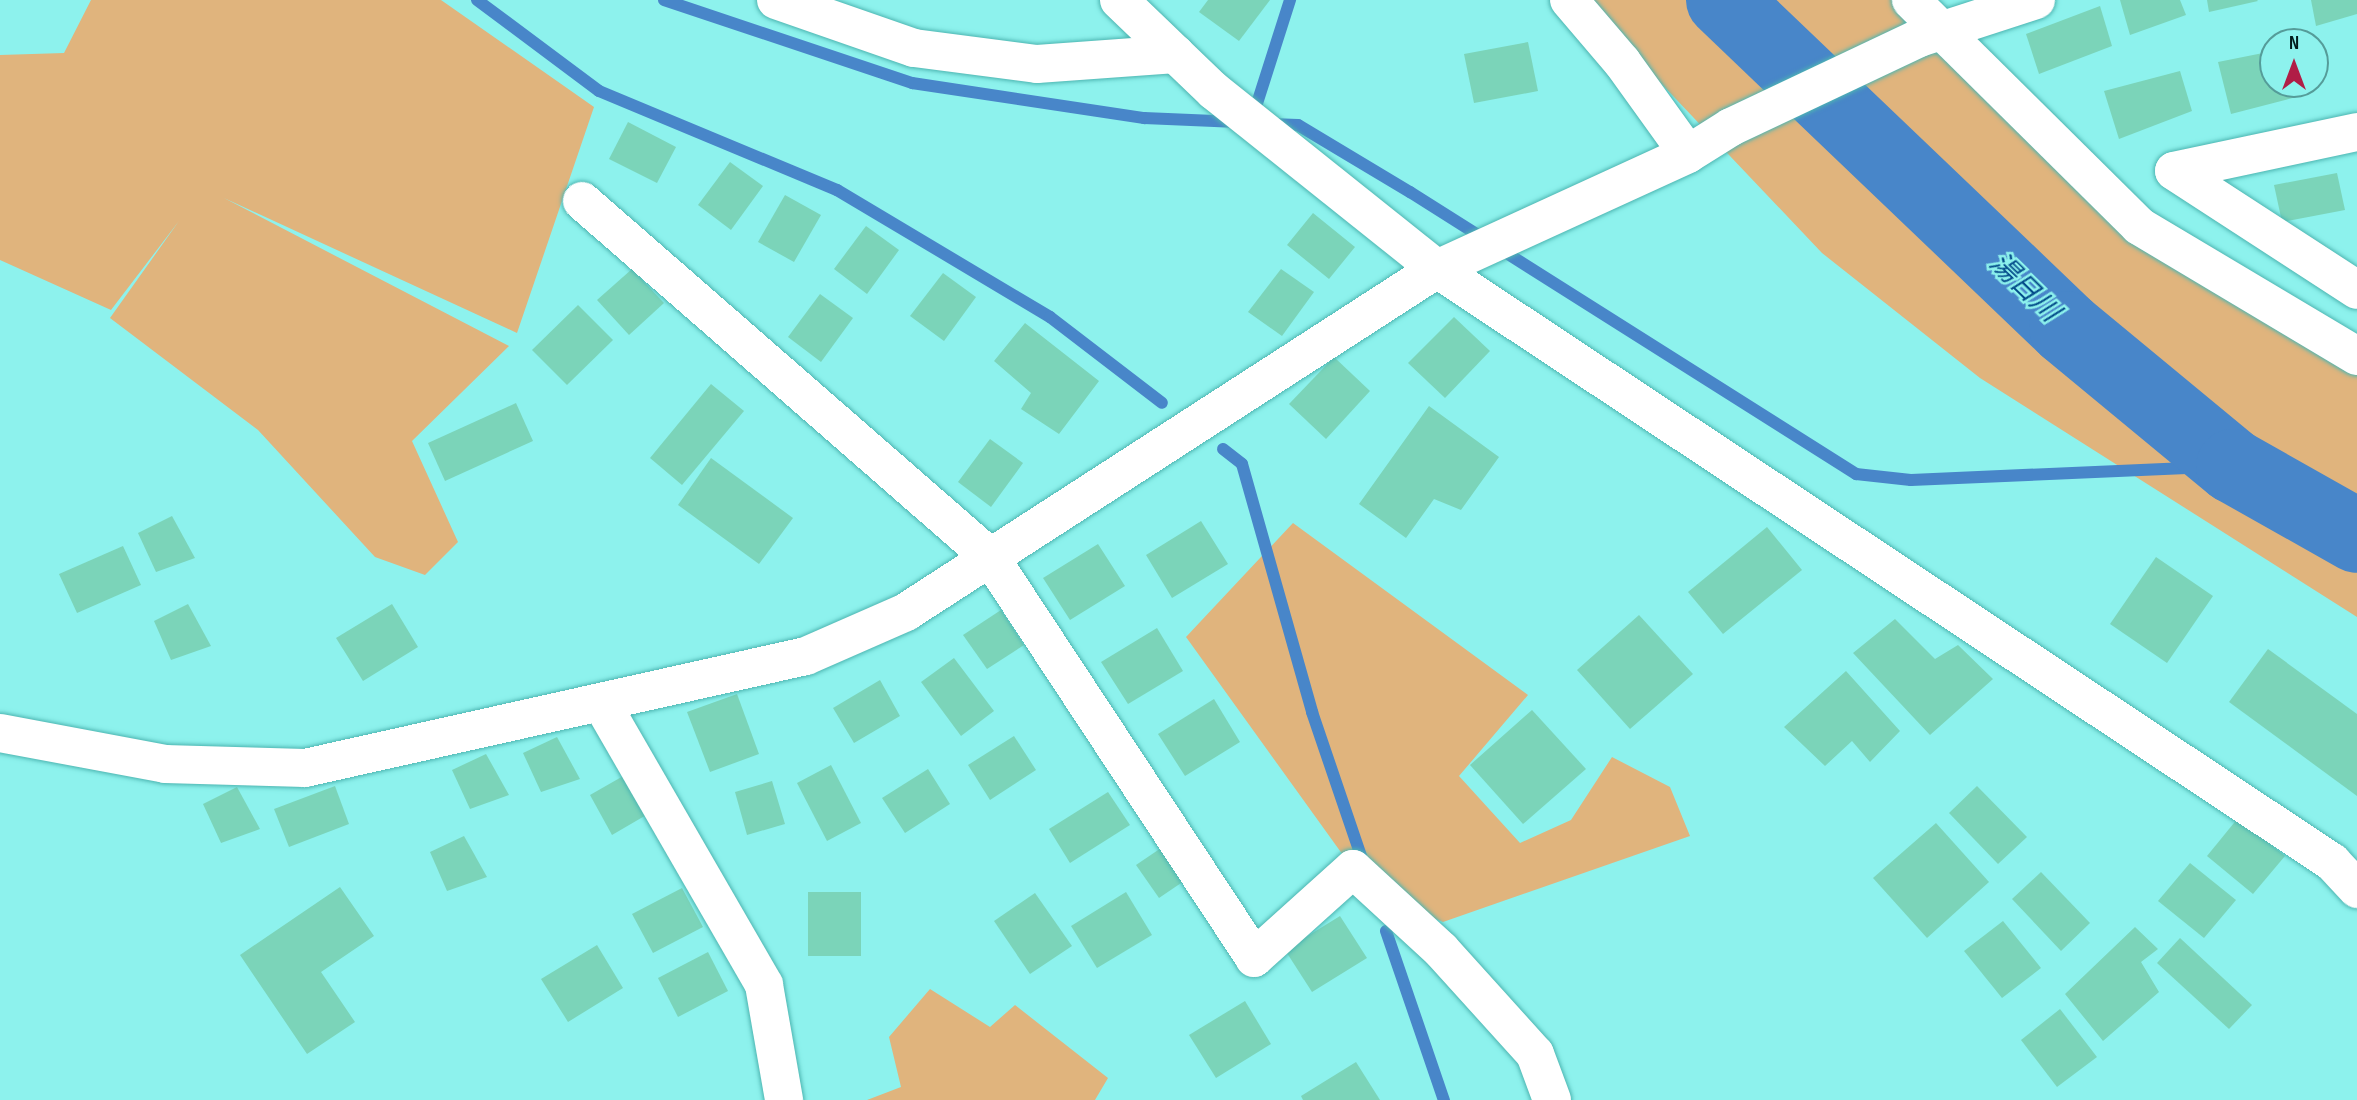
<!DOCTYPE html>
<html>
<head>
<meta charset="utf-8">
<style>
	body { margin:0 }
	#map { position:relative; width:2357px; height:1100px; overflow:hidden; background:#8df2ed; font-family:"Sofia Sans Condensed","Noto Sans JP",sans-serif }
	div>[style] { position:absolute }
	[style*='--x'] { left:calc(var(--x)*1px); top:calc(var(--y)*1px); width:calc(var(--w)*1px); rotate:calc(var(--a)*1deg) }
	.green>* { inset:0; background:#e0b47d }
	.stream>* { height:12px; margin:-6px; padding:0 6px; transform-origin:6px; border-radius:6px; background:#4886c9 }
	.river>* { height:74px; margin:-37px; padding:0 37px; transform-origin:37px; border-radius:37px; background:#4886c9 }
	.building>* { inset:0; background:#7bd4b9 }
	.roads { filter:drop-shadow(0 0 2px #4db5b1) drop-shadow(0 0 2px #4db5b1) }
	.minor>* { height:38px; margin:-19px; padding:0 19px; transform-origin:19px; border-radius:19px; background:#fff }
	span { translate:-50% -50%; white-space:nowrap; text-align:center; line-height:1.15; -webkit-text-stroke:5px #8df2ed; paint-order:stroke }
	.water-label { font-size:28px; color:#044c8a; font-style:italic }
	.north { position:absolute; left:2259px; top:28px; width:70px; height:70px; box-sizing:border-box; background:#8df2ed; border:2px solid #559c99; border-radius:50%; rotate:0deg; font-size:19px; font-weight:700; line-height:28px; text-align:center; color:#001b1a }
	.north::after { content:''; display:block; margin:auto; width:24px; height:32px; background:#b01d46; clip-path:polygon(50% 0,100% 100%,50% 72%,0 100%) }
</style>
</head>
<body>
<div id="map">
	<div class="green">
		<i style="clip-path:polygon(91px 0,441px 0,594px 107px,517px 333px,224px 198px,509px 346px,412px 441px,458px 542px,425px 575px,375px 557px,258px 430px,110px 318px,179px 221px,111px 310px,0 260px,0 55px,64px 53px)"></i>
		<i style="clip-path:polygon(1582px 0,1913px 0,2181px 252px,2357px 362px,2357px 617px,1980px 378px,1822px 253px)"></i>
		<i style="clip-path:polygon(1293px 523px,1528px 695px,1459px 776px,1520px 843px,1571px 820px,1612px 757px,1670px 787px,1690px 836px,1443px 922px,1381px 895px,1353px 869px,1186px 637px)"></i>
		<i style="clip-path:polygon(930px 989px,990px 1027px,1015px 1005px,1108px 1078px,1095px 1100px,867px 1100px,901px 1087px,889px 1037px)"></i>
	</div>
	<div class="stream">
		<i style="--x:477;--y:0;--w:152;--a:36.7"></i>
		<i style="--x:599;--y:91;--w:258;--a:22.6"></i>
		<i style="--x:837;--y:190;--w:248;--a:30.8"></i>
		<i style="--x:1050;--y:317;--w:141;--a:37.5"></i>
		<i style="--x:664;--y:0;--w:262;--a:18.5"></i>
		<i style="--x:912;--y:83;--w:235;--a:8.6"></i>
		<i style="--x:1144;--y:118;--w:94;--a:2.4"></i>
		<i style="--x:1253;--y:116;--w:122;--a:-72.3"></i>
		<i style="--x:1270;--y:124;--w:28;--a:2"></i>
		<i style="--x:1298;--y:125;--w:131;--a:30.9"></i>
		<i style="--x:1410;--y:192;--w:528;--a:32.3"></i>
		<i style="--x:1856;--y:474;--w:55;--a:6.2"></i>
		<i style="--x:1911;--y:480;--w:322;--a:-2.5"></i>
		<i style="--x:1223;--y:449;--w:24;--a:38"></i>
		<i style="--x:1242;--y:464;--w:258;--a:74.2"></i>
		<i style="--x:1312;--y:712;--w:152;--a:71.2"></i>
		<i style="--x:1386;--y:931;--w:179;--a:71.1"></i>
	</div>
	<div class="river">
		<i style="--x:1723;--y:0;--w:475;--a:43.7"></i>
		<i style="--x:2066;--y:328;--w:217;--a:39.6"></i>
		<i style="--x:2233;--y:466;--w:142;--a:29.4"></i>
	</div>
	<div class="building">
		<i style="clip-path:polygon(1208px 0,1270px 0,1239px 41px,1199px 12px)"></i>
		<i style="clip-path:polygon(2120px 0,2180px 0,2186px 15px,2130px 35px)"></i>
		<i style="clip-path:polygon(2207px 0,2257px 0,2258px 1px,2209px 12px)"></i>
		<i style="clip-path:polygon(2311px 0,2357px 0,2357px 14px,2316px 26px)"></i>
		<i style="clip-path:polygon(2100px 6px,2112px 46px,2039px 74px,2026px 34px)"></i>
		<i style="clip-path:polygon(1528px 42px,1538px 91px,1474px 103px,1464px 54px)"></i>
		<i style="clip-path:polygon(2273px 51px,2273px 84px,2298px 84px,2300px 96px,2231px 114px,2218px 62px)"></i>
		<i style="clip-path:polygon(2180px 71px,2192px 111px,2119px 139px,2104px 91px)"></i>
		<i style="clip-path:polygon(628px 122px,676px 147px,657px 183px,609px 159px)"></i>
		<i style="clip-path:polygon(730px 162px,763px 186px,731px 230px,698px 205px)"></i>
		<i style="clip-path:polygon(2337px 173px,2345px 210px,2282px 222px,2274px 185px)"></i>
		<i style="clip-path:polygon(785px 195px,821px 215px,794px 262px,758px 242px)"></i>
		<i style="clip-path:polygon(1313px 213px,1355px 247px,1329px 279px,1287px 245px)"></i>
		<i style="clip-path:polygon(866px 226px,899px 250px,867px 294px,834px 269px)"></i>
		<i style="clip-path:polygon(632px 269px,664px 303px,629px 335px,597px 300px)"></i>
		<i style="clip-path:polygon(1281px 269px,1314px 292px,1282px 336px,1248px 312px)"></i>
		<i style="clip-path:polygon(943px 273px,976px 297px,944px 341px,910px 316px)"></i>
		<i style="clip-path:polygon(820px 294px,853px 318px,821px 362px,788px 337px)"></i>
		<i style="clip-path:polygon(578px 305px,613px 340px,567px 385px,532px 350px)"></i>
		<i style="clip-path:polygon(1454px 317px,1490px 351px,1445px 398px,1408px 363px)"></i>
		<i style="clip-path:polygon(1025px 323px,1099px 381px,1059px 434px,1021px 409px,1031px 393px,994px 361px)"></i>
		<i style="clip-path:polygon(1334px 357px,1370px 391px,1326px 439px,1289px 404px)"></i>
		<i style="clip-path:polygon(711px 384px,744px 411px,682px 485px,650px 458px)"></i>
		<i style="clip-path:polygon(516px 403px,533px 441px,445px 481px,428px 443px)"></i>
		<i style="clip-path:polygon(1429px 406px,1499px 457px,1461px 510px,1434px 499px,1406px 538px,1359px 504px)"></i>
		<i style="clip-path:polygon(990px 439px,1023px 463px,991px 507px,958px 482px)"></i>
		<i style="clip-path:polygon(711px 458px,793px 518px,759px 564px,678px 505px)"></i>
		<i style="clip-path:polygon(172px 516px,195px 558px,156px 572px,138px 533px)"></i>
		<i style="clip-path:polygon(1201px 521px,1228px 564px,1172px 598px,1146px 555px)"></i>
		<i style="clip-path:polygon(1767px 527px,1802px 570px,1723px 634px,1688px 592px)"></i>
		<i style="clip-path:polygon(1098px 544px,1125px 586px,1070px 620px,1043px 578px)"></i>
		<i style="clip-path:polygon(123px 546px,141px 585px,77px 613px,59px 574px)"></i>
		<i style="clip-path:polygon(2156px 557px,2213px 596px,2167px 663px,2110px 624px)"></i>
		<i style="clip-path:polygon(188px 604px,211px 646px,171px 660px,154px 621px)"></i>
		<i style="clip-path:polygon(392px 604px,418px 647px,363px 681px,336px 638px)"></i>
		<i style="clip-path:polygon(1001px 610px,1024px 645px,987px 669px,963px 635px)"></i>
		<i style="clip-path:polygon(1639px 615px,1693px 674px,1630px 729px,1577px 670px)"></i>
		<i style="clip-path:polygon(1895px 619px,1935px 659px,1958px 645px,1993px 679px,1930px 735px,1853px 653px)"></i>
		<i style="clip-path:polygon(1157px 628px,1183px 671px,1128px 704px,1101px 662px)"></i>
		<i style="clip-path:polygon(2268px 649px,2357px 714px,2357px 796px,2229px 702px)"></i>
		<i style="clip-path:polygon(954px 658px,994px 711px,961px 736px,921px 682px)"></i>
		<i style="clip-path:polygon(1846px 671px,1900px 731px,1870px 762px,1852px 741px,1825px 766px,1784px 727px)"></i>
		<i style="clip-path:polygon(880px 680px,900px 716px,854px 743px,833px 708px)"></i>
		<i style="clip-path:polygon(737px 694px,759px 754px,710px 772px,687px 712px)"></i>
		<i style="clip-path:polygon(1214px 699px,1240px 742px,1185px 776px,1158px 734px)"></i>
		<i style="clip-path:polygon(1532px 710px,1586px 769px,1523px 824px,1470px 765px)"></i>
		<i style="clip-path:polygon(1014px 736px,1036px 770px,990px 800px,968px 765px)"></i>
		<i style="clip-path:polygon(557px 737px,580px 779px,541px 792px,523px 753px)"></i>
		<i style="clip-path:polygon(486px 754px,509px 795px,470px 809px,452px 770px)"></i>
		<i style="clip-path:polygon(831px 765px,861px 823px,827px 841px,797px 783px)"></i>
		<i style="clip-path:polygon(928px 769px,950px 804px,905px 833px,882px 798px)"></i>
		<i style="clip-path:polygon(625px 775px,648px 814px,612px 835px,590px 795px)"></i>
		<i style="clip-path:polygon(772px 781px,785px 824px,747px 835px,735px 792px)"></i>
		<i style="clip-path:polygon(335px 786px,349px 824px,289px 847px,274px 809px)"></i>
		<i style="clip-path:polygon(1977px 786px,2027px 837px,1998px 864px,1949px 813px)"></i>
		<i style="clip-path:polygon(237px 787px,260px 829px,221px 843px,203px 804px)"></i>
		<i style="clip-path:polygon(1108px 792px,1130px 825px,1070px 863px,1049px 829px)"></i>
		<i style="clip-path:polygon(2238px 818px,2285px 856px,2253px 894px,2207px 856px)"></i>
		<i style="clip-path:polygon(1936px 823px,1989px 882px,1927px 938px,1873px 878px)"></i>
		<i style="clip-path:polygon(464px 836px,487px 877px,447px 891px,430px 852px)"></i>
		<i style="clip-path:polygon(1164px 846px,1187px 879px,1159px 898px,1136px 865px)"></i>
		<i style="clip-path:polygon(2190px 863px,2236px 900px,2204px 938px,2158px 901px)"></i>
		<i style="clip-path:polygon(2041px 872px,2090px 923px,2061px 951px,2012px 899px)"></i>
		<i style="clip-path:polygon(340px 887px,374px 936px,321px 972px,355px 1022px,307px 1054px,240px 955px)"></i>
		<i style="clip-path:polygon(682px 888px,703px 927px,653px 953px,632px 914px)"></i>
		<i style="clip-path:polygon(808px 892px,861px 892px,861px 956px,808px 956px)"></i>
		<i style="clip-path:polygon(1126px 892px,1152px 935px,1097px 968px,1071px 926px)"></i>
		<i style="clip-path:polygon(1035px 893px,1072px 946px,1030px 974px,994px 921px)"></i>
		<i style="clip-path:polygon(1340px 916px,1367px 958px,1312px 992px,1285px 950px)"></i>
		<i style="clip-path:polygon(2003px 921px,2041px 968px,2002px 998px,1964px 951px)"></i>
		<i style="clip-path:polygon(2135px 927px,2158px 949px,2141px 962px,2159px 992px,2103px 1041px,2065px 994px)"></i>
		<i style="clip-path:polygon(2180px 938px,2252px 1005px,2229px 1029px,2157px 963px)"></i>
		<i style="clip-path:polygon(597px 945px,623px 988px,568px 1022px,541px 979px)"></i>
		<i style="clip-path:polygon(708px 952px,728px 991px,678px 1017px,658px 978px)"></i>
		<i style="clip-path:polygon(1245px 1001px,1271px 1044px,1216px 1078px,1189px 1035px)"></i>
		<i style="clip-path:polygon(2060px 1009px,2097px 1057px,2057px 1087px,2021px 1040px)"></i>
		<i style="clip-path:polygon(1356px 1062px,1380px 1100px,1303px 1100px,1301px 1096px)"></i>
	</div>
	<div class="roads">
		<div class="minor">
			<i style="--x:776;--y:0;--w:146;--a:19.2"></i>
			<i style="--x:914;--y:48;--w:124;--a:7.4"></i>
			<i style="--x:1037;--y:64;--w:139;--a:-4.1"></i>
			<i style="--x:1119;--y:0;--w:132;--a:43.8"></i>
			<i style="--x:1214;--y:91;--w:285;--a:38.6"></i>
			<i style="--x:1437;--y:269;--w:1074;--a:33.53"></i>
			<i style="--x:2332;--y:862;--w:37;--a:47"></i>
			<i style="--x:1569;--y:0;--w:82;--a:49.5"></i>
			<i style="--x:1622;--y:62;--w:113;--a:54.3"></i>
			<i style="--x:1911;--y:0;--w:321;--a:44.7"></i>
			<i style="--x:2139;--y:226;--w:254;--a:30.8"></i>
			<i style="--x:2357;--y:132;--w:187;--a:168"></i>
			<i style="--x:2174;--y:171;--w:218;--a:33"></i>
			<i style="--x:582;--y:201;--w:541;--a:41.11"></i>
			<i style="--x:990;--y:557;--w:480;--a:56.6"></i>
			<i style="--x:1254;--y:958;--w:133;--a:-42"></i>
			<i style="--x:1353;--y:869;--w:120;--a:42.6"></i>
			<i style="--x:1441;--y:950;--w:140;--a:47.9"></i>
			<i style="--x:1535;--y:1054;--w:49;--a:69.7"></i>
			<i style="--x:602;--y:704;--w:324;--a:60"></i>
			<i style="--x:764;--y:985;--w:117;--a:80.1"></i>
			<i style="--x:0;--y:733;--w:168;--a:10.6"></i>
			<i style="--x:165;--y:764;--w:140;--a:1.6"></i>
			<i style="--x:305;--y:768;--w:513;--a:-12.6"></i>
			<i style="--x:806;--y:656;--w:109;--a:-23.7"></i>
			<i style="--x:906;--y:612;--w:632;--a:-32.86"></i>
			<i style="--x:1437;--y:269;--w:276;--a:-24.6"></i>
			<i style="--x:1688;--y:154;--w:51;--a:-32.1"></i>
			<i style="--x:1731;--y:127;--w:208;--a:-25.3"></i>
			<i style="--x:1919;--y:38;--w:123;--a:-18"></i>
		</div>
	</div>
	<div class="water-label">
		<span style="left:2024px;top:288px;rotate:44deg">湯日川</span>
	</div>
	<div class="north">N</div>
</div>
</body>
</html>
